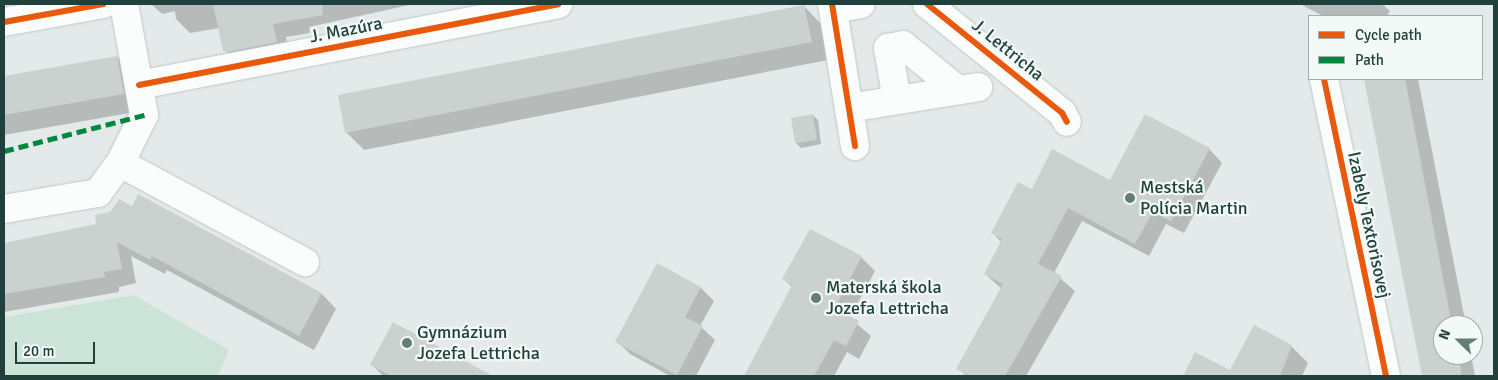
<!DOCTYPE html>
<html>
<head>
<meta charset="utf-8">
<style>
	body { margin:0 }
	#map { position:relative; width:1498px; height:380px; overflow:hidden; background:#e4eae9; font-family:Signika,sans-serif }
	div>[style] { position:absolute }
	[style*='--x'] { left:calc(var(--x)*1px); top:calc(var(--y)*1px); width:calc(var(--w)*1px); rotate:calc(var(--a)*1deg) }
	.green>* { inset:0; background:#cce4d7 }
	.shadow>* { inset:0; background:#0003 }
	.building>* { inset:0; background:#cbd1cf }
	.roads { filter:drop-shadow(0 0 1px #c1c7c6) drop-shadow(0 0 1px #c1c7c6) }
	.minor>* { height:28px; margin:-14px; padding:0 14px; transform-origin:14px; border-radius:14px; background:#fbfcfc }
	.quiet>* { height:5px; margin-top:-2.5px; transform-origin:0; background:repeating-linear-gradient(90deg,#00873e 0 10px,transparent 0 15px) }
	.cycleway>* { height:6px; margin:-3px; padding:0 3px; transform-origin:3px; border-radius:3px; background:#e8590c }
	.dots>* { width:14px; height:14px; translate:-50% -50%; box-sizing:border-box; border:2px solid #f2f9f7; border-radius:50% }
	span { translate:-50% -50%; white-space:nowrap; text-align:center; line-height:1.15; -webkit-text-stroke:4.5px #f2f9f7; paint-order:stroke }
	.street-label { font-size:18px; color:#20403b }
	.poi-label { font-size:18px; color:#20403b }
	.left { translate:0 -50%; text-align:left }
	.frame { position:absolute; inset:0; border:5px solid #20403b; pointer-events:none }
	.legend { position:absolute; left:1308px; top:15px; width:175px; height:65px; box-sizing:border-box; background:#f2f9f7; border:1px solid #9eafac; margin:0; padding:6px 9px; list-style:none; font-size:15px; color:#20403b }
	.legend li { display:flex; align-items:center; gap:10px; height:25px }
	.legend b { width:25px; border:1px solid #9eafac }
	.north { position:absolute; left:1433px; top:315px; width:50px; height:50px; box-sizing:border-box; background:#f2f9f7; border:1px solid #9eafac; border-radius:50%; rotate:292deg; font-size:14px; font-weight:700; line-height:20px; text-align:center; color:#20403b }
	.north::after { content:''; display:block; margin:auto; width:18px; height:22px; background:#657c78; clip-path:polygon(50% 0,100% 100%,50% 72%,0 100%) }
	.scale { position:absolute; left:15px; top:342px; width:80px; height:22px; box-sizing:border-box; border:2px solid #20403b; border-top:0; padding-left:6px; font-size:15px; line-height:18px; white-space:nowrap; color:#20403b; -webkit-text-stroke:4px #f2f9f7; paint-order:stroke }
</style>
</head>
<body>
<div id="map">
	<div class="green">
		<i style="clip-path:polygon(134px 295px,229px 350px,218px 376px,4px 376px,4px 317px)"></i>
	</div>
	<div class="shadow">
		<i style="clip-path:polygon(151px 4px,414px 4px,309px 27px,310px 33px,286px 37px,290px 56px,238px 64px,224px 50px,220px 28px,190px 33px,176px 19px,175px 11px,162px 14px)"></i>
		<i style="clip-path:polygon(1300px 4px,1382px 4px,1390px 11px,1387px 16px,1323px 16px)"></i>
		<i style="clip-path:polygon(804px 6px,821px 24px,828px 60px,364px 150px,346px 132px)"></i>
		<i style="clip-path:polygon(117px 57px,134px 74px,141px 111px,4px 135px,4px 77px)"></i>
		<i style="clip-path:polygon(1365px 79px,1418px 79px,1466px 325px,1443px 325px,1443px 355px,1471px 355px,1475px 376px,1423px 376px)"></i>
		<i style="clip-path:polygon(813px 115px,818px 120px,821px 144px,801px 148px,796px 143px)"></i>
		<i style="clip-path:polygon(1209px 149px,1222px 163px,1184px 233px,1166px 224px,1149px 256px,1082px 221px,1054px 273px,1075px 291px,1026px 376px,966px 376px,958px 368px,1002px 289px,985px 274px,1002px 243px,993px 233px,1032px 190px,1110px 182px)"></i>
		<i style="clip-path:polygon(139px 196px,322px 294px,336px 309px,314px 350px,167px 270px,165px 274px,131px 256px,136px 283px,119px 287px,119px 292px,4px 312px,4px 245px,98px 225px,132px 208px)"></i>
		<i style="clip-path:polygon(810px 230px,861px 257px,875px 271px,850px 318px,871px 336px,859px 359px,847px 352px,834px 376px,745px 376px,792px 287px,784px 279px)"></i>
		<i style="clip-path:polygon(658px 265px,701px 288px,714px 301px,700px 326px,715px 340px,696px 376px,670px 376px,630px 354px,617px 341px)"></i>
		<i style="clip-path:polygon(393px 323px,491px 376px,383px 376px,371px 364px)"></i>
		<i style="clip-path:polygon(1291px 346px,1308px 363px,1302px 376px,1184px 376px,1196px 354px,1231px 372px)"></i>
	</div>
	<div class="building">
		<i style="clip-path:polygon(213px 4px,322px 4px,323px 15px,273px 24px,277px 42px,227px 52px,223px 51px)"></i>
		<i style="clip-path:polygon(804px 5px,812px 42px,345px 133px,338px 95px)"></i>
		<i style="clip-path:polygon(117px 56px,124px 94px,4px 115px,4px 76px)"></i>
		<i style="clip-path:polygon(1364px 79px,1405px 79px,1452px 325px,1443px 325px,1443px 355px,1458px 355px,1462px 376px,1422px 376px)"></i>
		<i style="clip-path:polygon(813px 114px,817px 140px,795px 143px,791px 118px)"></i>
		<i style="clip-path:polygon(1145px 114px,1210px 148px,1171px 221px,1153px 212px,1135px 244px,1068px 208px,1038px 264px,1062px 276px,1005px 376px,970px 376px,956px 369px,1003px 284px,984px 274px,1002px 239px,991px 233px,1018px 182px,1032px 189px,1052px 149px,1110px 180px)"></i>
		<i style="clip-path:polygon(138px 194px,322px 293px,299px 336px,152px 256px,150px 260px,117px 242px,122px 269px,104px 272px,105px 277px,4px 294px,4px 243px,96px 224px,95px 215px,110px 212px,119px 199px,132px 206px)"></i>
		<i style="clip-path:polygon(810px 229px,862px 256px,835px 308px,859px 321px,846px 346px,834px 340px,814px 376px,744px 376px,792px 285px,782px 279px)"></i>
		<i style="clip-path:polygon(657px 263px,701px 287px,685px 317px,703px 326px,677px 375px,615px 342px)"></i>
		<i style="clip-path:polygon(393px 322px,493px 376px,391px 376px,370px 365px)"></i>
		<i style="clip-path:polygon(1254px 325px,1292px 345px,1280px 376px,1183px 376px,1195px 352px,1230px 370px)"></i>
	</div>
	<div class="roads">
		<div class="minor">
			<i style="--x:832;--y:4;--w:144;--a:80.8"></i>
			<i style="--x:927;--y:4;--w:174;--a:38.9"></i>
			<i style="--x:1062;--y:113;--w:10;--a:61"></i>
			<i style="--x:833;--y:9;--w:28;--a:-10"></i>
			<i style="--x:4;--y:22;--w:101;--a:-10.3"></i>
			<i style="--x:1324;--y:79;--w:303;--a:78.2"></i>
			<i style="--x:139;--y:85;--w:427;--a:-10.9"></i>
			<i style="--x:897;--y:100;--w:53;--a:-99.8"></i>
			<i style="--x:888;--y:48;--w:15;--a:-11"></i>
			<i style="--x:903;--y:45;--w:71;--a:39.3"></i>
			<i style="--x:849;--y:108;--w:131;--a:-9.2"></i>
			<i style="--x:120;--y:163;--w:210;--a:28.2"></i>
			<i style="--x:4;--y:209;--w:95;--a:-9.7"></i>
			<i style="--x:98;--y:193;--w:37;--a:-54"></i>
			<i style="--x:120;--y:163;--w:54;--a:-63.4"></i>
			<i style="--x:144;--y:115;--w:113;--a:-100.2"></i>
		</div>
	</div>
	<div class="quiet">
		<i style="--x:4;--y:151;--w:145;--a:-14.4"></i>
	</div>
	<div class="cycleway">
		<i style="--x:832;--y:4;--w:144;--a:80.8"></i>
		<i style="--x:927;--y:4;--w:174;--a:38.9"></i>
		<i style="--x:1062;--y:113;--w:10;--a:61"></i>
		<i style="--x:4;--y:22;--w:101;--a:-10.3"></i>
		<i style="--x:1324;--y:79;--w:303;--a:78.2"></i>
		<i style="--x:139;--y:85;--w:427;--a:-10.9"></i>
	</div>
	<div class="dots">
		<i style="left:1130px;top:198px;background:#657c78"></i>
		<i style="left:816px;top:298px;background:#657c78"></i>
		<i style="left:407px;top:343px;background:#657c78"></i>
	</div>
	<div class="street-label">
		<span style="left:346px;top:30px;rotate:-11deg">J. Mazúra</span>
		<span style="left:1008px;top:50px;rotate:39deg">J. Lettricha</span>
		<span style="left:1369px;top:225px;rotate:78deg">Izabely Textorisovej</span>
	</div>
	<div class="poi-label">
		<span class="left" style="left:1140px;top:198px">Mestská<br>Polícia Martin</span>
		<span class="left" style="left:826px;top:298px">Materská škola<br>Jozefa Lettricha</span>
		<span class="left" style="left:417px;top:343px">Gymnázium<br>Jozefa Lettricha</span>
	</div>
	<div class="frame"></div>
	<ul class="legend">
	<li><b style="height:6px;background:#e8590c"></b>Cycle path</li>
	<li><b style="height:6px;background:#00873e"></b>Path</li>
	</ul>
	<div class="north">N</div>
	<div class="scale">20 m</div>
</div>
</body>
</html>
